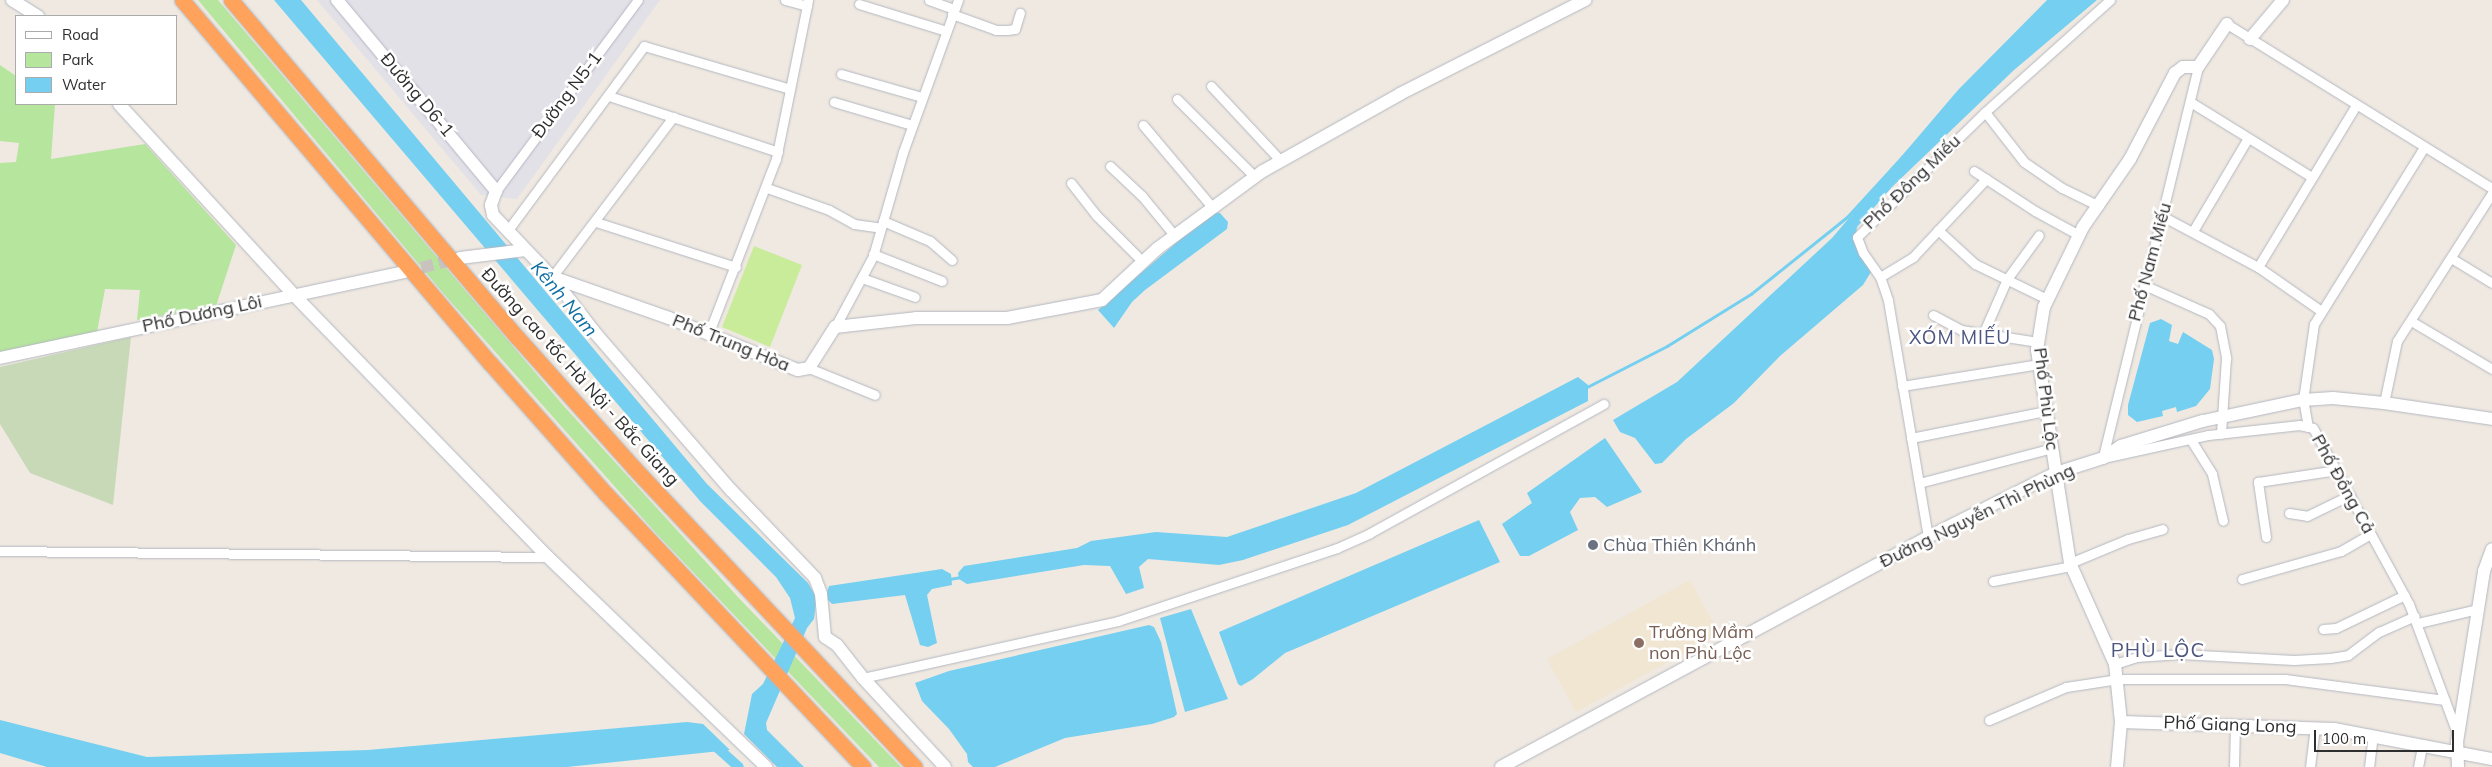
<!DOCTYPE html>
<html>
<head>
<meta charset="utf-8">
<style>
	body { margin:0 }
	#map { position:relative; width:2492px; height:767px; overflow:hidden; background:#efe9e1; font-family:Mulish,sans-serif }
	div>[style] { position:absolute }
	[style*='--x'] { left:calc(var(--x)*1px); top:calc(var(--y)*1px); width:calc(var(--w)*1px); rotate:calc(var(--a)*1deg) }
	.industrial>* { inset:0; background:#e3e1e8 }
	.education>* { inset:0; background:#f0e6d1 }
	.green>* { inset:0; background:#b6e59e }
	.cemetery>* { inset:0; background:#c8d9b8 }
	.pitch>* { inset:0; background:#c9ec9a }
	.water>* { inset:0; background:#75cff0 }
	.stream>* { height:2.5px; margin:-1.25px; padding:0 1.25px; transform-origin:1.25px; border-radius:1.25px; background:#75cff0 }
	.canal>* { height:10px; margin:-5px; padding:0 5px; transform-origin:5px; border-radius:5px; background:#75cff0 }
	.secondary-tunnel>* { height:12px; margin-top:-6px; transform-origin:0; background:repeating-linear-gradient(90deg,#c8c4bd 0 12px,transparent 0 18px) }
	.roads { filter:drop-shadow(0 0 1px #b4b7c1) drop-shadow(0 0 1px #b4b7c1) }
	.street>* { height:9px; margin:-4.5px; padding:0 4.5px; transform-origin:4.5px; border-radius:4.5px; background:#fff }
	.secondary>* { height:12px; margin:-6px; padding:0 6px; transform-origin:6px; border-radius:6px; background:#fff }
	.highway>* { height:15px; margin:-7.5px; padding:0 7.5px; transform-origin:7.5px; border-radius:7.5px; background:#ffa35c }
	.dots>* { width:14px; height:14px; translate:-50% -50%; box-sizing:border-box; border:2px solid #fff; border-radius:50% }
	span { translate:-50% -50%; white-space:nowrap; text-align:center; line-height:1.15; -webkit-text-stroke:5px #fff; paint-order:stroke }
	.street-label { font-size:18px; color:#2e2e2e }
	.worship-label { font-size:18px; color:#5b616d }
	.left { translate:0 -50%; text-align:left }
	.education-label { font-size:18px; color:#785e54 }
	.water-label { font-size:19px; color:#0d6fa3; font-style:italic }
	.neighbourhood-label { font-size:19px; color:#4d5680; letter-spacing:1px }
	.quarter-label { font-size:20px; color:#4d5680; letter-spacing:1px }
	.legend { position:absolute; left:15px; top:15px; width:162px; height:90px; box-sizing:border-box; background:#fff; border:1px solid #ababab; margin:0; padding:6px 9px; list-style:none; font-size:15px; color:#2e2e2e }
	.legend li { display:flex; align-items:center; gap:10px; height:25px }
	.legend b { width:25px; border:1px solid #ababab }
	.scale { position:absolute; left:2314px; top:730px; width:140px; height:22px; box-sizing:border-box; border:2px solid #2e2e2e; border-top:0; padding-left:6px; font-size:15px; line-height:18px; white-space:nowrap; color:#2e2e2e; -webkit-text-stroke:4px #fff; paint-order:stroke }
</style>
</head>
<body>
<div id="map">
	<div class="industrial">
		<i style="clip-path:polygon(317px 0,660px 0,517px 199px,481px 195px)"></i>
	</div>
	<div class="education">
		<i style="clip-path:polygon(1690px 580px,1719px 634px,1576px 712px,1547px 659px)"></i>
	</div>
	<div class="green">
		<i style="clip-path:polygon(198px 0,218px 0,562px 404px,737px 596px,901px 767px,879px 767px,655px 532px,443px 293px)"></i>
		<i style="clip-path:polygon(0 65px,16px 76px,16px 104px,55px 104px,51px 159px,145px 144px,236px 245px,216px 306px,137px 320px,140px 290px,105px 289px,97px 332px,0 352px,0 163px,16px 162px,19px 143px,0 141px)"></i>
	</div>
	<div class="cemetery">
		<i style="clip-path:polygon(131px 337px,113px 505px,30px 473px,0 424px,0 367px)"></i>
	</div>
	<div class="pitch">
		<i style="clip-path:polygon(754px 246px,802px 265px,770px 347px,722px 327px)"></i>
	</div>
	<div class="water">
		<i style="clip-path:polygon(274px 0,301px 0,707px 484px,808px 583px,815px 595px,827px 592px,829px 586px,942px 569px,951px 574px,952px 585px,932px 589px,927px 595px,937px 643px,928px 647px,920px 645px,905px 595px,832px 604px,828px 600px,816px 603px,814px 619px,807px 628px,766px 723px,767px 730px,804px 767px,777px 767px,744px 734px,752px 694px,763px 684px,795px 618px,790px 598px,776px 577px,700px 501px)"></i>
		<i style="clip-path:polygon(2047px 0,2097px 0,2014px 70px,1892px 187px,1857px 227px,1856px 234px,1871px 272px,1863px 285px,1780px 356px,1734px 403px,1686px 439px,1662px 463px,1655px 464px,1635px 438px,1620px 432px,1613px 420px,1677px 382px,1832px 238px,1958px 90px)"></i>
		<i style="clip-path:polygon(1212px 212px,1220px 213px,1228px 222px,1227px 229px,1145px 290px,1132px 302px,1114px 328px,1098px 310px)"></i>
		<i style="clip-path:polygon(2161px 319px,2172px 325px,2169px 341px,2178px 344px,2183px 332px,2212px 350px,2214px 359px,2210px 389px,2196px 406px,2177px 412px,2176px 407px,2162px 411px,2163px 416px,2137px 422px,2128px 415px,2128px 405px,2150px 323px)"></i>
		<i style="clip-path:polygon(1578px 377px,1588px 385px,1588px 401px,1348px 525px,1243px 560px,1219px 565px,1148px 559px,1139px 567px,1144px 588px,1126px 594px,1110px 566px,1084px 565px,967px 584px,959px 579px,958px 573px,964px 566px,1077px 548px,1091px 541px,1156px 532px,1227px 537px,1356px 493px)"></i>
		<i style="clip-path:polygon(1605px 438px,1642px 492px,1607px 507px,1595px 497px,1580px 498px,1570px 512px,1578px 530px,1529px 556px,1520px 556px,1502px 524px,1532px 503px,1527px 493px)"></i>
		<i style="clip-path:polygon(1479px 520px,1500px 562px,1285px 653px,1253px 679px,1241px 686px,1238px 684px,1219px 632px)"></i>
		<i style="clip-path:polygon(1191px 609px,1228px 699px,1185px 712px,1160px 618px)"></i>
		<i style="clip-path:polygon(1149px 625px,1154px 627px,1161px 642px,1177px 714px,1174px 717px,1152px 724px,1065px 738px,995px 767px,973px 767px,968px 762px,967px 754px,949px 729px,922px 701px,915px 683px,949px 671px)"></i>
		<i style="clip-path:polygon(0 720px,147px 757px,368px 750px,687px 722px,703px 724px,730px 750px,567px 767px,47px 767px,0 753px)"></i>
	</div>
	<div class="stream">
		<i style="--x:1587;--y:387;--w:90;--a:-27.1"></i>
		<i style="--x:1667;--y:346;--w:99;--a:-31.8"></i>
		<i style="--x:1751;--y:294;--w:123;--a:-38.7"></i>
		<i style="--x:1847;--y:217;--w:130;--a:-47.5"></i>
		<i style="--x:949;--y:579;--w:12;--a:-9"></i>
	</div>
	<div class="canal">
		<i style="--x:712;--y:743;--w:36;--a:42"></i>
	</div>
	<div class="secondary-tunnel">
		<i style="--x:404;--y:272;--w:58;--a:-14"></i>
	</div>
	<div class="roads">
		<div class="street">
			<i style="--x:785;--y:0;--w:23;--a:15"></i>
			<i style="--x:929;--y:0;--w:27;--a:20"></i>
			<i style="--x:859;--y:4;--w:91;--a:17.2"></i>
			<i style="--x:952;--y:14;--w:47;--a:20"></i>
			<i style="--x:996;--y:30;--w:11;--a:0"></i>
			<i style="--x:1007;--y:30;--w:8;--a:-7"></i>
			<i style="--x:1015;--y:29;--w:17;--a:-73"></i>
			<i style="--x:2227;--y:24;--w:312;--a:31.8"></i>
			<i style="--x:2198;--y:67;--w:402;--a:103.7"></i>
			<i style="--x:2103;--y:458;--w:107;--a:-12.4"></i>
			<i style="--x:2208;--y:435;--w:92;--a:-6.3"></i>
			<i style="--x:2299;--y:425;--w:14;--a:12"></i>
			<i style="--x:2313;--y:428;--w:200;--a:61.4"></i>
			<i style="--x:2409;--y:604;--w:138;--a:69.6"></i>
			<i style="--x:841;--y:74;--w:84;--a:15.9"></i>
			<i style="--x:1211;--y:86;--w:103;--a:47"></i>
			<i style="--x:609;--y:96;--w:178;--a:18.3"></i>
			<i style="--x:1177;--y:99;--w:110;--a:45"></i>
			<i style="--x:834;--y:102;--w:81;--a:16.4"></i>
			<i style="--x:2192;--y:103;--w:141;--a:31.7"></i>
			<i style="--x:1985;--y:112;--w:63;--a:52"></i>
			<i style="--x:2024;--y:162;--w:46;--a:34.4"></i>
			<i style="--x:2062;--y:188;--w:41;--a:25.9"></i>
			<i style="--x:1143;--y:125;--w:109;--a:49.9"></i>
			<i style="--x:1110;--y:166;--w:44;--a:43.2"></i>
			<i style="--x:1142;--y:196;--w:52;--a:50.5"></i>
			<i style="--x:1974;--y:171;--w:73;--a:33.3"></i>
			<i style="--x:2035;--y:211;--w:50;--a:28.6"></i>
			<i style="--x:1071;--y:183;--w:41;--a:52"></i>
			<i style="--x:1096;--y:215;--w:66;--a:45"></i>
			<i style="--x:767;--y:188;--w:66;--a:19.5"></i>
			<i style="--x:829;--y:210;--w:29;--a:29"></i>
			<i style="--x:854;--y:224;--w:27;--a:8"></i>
			<i style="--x:496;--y:191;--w:238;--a:-53.4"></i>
			<i style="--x:2162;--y:216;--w:109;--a:28"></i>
			<i style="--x:2258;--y:267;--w:77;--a:34.9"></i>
			<i style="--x:883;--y:221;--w:51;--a:23.1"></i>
			<i style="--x:930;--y:241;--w:29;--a:41"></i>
			<i style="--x:596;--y:222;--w:147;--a:17.8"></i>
			<i style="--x:508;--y:230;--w:229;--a:-53.5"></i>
			<i style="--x:644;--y:46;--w:152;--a:16.4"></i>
			<i style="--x:1938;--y:230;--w:50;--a:42.6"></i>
			<i style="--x:1975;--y:264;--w:80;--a:25.9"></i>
			<i style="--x:2193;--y:231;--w:108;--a:-59.4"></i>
			<i style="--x:873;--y:254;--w:74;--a:21.4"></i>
			<i style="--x:2451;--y:258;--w:48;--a:31.4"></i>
			<i style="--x:2258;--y:267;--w:189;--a:-58.8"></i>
			<i style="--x:552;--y:277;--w:201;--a:-52.9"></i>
			<i style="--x:1880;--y:277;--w:39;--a:-31"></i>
			<i style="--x:1913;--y:257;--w:107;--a:-46.9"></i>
			<i style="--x:862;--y:278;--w:56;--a:19.7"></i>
			<i style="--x:2144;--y:285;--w:71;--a:24"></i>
			<i style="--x:2209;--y:314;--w:16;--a:47"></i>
			<i style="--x:2220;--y:326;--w:33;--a:79"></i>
			<i style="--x:2226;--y:358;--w:76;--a:93.8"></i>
			<i style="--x:1933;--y:315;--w:32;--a:28"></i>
			<i style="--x:1961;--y:330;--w:78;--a:8.9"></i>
			<i style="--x:2411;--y:321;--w:94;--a:30.7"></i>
			<i style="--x:835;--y:327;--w:81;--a:-61.8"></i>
			<i style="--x:873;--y:256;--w:108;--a:-73.9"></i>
			<i style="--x:903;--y:152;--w:162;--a:-70.1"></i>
			<i style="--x:1983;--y:334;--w:60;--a:-66.4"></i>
			<i style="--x:2007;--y:279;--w:54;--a:-54"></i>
			<i style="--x:708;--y:335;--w:189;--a:-68.9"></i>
			<i style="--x:776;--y:159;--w:162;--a:-78.6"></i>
			<i style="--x:809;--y:368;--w:71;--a:22.2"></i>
			<i style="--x:1902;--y:386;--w:139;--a:-9.1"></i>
			<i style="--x:2384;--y:403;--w:63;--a:-78.2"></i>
			<i style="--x:2397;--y:341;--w:176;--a:-57.3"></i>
			<i style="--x:2308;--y:427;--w:27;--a:-100"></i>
			<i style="--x:2303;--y:400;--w:77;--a:-81.8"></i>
			<i style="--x:2314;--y:324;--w:208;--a:-58.1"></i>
			<i style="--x:1911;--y:438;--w:138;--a:-11.3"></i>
			<i style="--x:2191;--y:440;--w:40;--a:58"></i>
			<i style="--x:2212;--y:474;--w:48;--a:76.8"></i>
			<i style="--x:1919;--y:483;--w:138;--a:-14.7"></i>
			<i style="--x:2289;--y:513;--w:18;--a:9"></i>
			<i style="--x:2307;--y:516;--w:48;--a:-26"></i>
			<i style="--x:1928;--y:537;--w:240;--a:-99.6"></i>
			<i style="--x:1888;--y:300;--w:24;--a:-109"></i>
			<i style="--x:1880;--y:277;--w:29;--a:-125"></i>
			<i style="--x:1863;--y:253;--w:17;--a:-111"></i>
			<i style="--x:1857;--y:237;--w:179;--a:-44.3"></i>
			<i style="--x:1985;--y:112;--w:168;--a:-41.9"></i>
			<i style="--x:2266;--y:537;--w:56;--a:-98.3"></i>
			<i style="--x:2258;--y:482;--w:80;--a:-8.6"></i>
			<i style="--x:0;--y:551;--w:548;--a:0.63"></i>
			<i style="--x:2070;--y:563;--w:63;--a:-22.5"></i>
			<i style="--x:2128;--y:539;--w:36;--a:-16"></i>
			<i style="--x:2242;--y:579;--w:103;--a:-15.8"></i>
			<i style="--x:2341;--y:551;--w:34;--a:-30"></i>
			<i style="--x:1993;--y:581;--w:79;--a:-10.9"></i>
			<i style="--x:2418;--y:623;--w:62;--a:-13.1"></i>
			<i style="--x:2323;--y:629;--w:13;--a:-4"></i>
			<i style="--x:2336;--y:628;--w:76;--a:-25.6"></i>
			<i style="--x:2115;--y:664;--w:22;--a:-18"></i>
			<i style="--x:2136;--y:657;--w:44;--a:-3.9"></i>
			<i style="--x:2180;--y:654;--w:114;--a:3"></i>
			<i style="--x:2294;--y:660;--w:36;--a:-3"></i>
			<i style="--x:2330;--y:658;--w:18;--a:-9"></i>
			<i style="--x:2348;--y:655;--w:39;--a:-37"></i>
			<i style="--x:2379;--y:632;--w:39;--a:-24"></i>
			<i style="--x:863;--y:678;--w:261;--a:-12.6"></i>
			<i style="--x:1118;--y:621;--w:231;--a:-18.4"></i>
			<i style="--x:1337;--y:548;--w:36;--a:-24"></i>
			<i style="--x:1370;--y:533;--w:267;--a:-28.9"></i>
			<i style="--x:1989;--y:720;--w:84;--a:-23.2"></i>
			<i style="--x:2066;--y:687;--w:53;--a:-8.7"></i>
			<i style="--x:2118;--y:679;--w:167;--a:0"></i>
			<i style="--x:2285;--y:679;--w:161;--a:7.5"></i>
			<i style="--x:2234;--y:767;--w:43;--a:-88.7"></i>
			<i style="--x:2310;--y:767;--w:40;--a:-82.9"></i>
			<i style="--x:2369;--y:767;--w:31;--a:-83"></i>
			<i style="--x:2418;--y:767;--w:21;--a:-79"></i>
		</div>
		<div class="secondary">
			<i style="--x:12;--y:0;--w:31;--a:32"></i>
			<i style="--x:337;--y:0;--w:249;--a:50.2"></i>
			<i style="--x:496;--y:191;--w:15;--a:110"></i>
			<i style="--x:491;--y:205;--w:10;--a:79"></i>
			<i style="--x:493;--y:215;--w:86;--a:46.4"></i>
			<i style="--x:552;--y:277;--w:124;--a:19.3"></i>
			<i style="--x:669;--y:318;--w:139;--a:22"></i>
			<i style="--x:798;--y:370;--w:11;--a:-10"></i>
			<i style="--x:809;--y:368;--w:49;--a:-57.6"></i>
			<i style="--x:835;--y:327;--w:81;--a:-6.3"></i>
			<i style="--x:916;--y:318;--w:91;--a:0"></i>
			<i style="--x:1007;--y:318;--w:97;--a:-10.7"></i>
			<i style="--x:1102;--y:300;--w:76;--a:-42.9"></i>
			<i style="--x:1158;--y:248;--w:130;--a:-36.3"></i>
			<i style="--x:1263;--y:171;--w:157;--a:-29.3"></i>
			<i style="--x:1400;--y:94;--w:208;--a:-26.9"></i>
			<i style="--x:2250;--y:39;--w:51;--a:-49.8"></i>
			<i style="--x:119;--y:104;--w:258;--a:47.5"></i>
			<i style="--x:293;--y:294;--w:366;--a:45.9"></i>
			<i style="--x:548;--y:557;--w:303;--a:43.9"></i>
			<i style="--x:460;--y:258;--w:66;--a:-6.9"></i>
			<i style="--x:552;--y:277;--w:73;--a:52.2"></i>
			<i style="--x:597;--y:335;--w:205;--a:49.2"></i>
			<i style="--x:731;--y:490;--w:122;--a:46.3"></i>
			<i style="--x:815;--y:578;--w:17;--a:69"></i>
			<i style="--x:821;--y:594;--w:43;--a:84.7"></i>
			<i style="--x:825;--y:637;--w:14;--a:34"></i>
			<i style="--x:837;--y:645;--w:42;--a:51.8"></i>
			<i style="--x:863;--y:678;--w:121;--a:47.3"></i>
			<i style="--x:0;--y:358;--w:413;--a:-12"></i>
			<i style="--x:2121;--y:722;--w:213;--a:1.9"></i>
			<i style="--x:2334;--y:729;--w:161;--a:10.8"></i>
			<i style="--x:1501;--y:767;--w:485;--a:-28.3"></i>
			<i style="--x:1928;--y:537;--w:143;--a:-26.6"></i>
			<i style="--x:2056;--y:473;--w:49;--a:-17.7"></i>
			<i style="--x:2103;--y:458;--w:22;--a:-34"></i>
			<i style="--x:2121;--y:446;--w:86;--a:-17"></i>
			<i style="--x:2203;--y:421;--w:102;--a:-11.9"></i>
			<i style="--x:2303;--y:400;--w:30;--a:-4"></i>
			<i style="--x:2333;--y:398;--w:51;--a:5.6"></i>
			<i style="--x:2384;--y:403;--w:109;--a:8.4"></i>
			<i style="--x:2117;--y:767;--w:45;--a:-84.9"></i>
			<i style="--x:2121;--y:722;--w:58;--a:-95.9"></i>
			<i style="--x:2115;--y:664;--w:111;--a:-114"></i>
			<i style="--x:2070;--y:563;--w:216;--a:-98.8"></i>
			<i style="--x:2037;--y:350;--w:44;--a:-80.8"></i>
			<i style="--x:2044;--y:307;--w:89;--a:-64"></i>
			<i style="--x:2083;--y:227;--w:83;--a:-55.3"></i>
			<i style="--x:2130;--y:159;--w:97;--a:-62.4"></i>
			<i style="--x:2175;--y:73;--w:10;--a:-37"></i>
			<i style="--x:2183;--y:67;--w:15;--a:0"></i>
			<i style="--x:2198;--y:67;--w:52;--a:-56"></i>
			<i style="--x:2458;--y:767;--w:25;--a:-92"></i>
			<i style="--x:2457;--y:742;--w:173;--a:-81"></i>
			<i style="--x:2484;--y:571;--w:23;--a:-70"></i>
		</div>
		<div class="highway">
			<i style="--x:182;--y:0;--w:476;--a:49.7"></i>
			<i style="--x:490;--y:363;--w:175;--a:48.5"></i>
			<i style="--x:606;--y:494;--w:375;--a:46.7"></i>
			<i style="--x:231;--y:0;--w:442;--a:49.7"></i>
			<i style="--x:517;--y:337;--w:176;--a:48.2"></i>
			<i style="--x:634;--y:468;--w:410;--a:46.8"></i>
		</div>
	</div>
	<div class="dots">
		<i style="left:1593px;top:545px;background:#6b7280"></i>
		<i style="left:1639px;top:643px;background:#8d6e63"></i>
	</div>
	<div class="street-label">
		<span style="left:417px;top:95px;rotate:50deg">Đường D6-1</span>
		<span style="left:567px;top:95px;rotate:-53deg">Đường N5-1</span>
		<span style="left:1912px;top:182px;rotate:-44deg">Phố Đông Miếu</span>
		<span style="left:2150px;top:262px;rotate:-75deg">Phố Nam Miếu</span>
		<span style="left:202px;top:314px;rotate:-12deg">Phố Dương Lôi</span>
		<span style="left:731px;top:343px;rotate:22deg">Phố Trung Hòa</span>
		<span style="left:580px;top:377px;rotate:48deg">Đường cao tốc Hà Nội - Bắc Giang</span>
		<span style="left:2046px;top:399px;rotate:83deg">Phố Phù Lộc</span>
		<span style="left:2343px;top:484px;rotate:61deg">Phố Đồng Cả</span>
		<span style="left:1977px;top:516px;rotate:-26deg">Đường Nguyễn Thì Phùng</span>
		<span style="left:2230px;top:725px;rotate:2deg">Phố Giang Long</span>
	</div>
	<div class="worship-label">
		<span class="left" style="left:1603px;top:545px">Chùa Thiên Khánh</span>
	</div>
	<div class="education-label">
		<span class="left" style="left:1649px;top:643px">Trường Mầm<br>non Phù Lộc</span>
	</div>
	<div class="water-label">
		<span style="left:564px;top:299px;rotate:50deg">Kênh Nam</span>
	</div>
	<div class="neighbourhood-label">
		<span style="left:1960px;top:338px">XÓM MIẾU</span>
	</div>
	<div class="quarter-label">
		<span style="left:2158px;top:649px">PHÙ LỘC</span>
	</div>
	<ul class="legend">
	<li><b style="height:6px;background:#fff"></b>Road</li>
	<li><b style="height:14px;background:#b6e59e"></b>Park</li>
	<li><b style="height:14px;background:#75cff0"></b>Water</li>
	</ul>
	<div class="scale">100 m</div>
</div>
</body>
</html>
